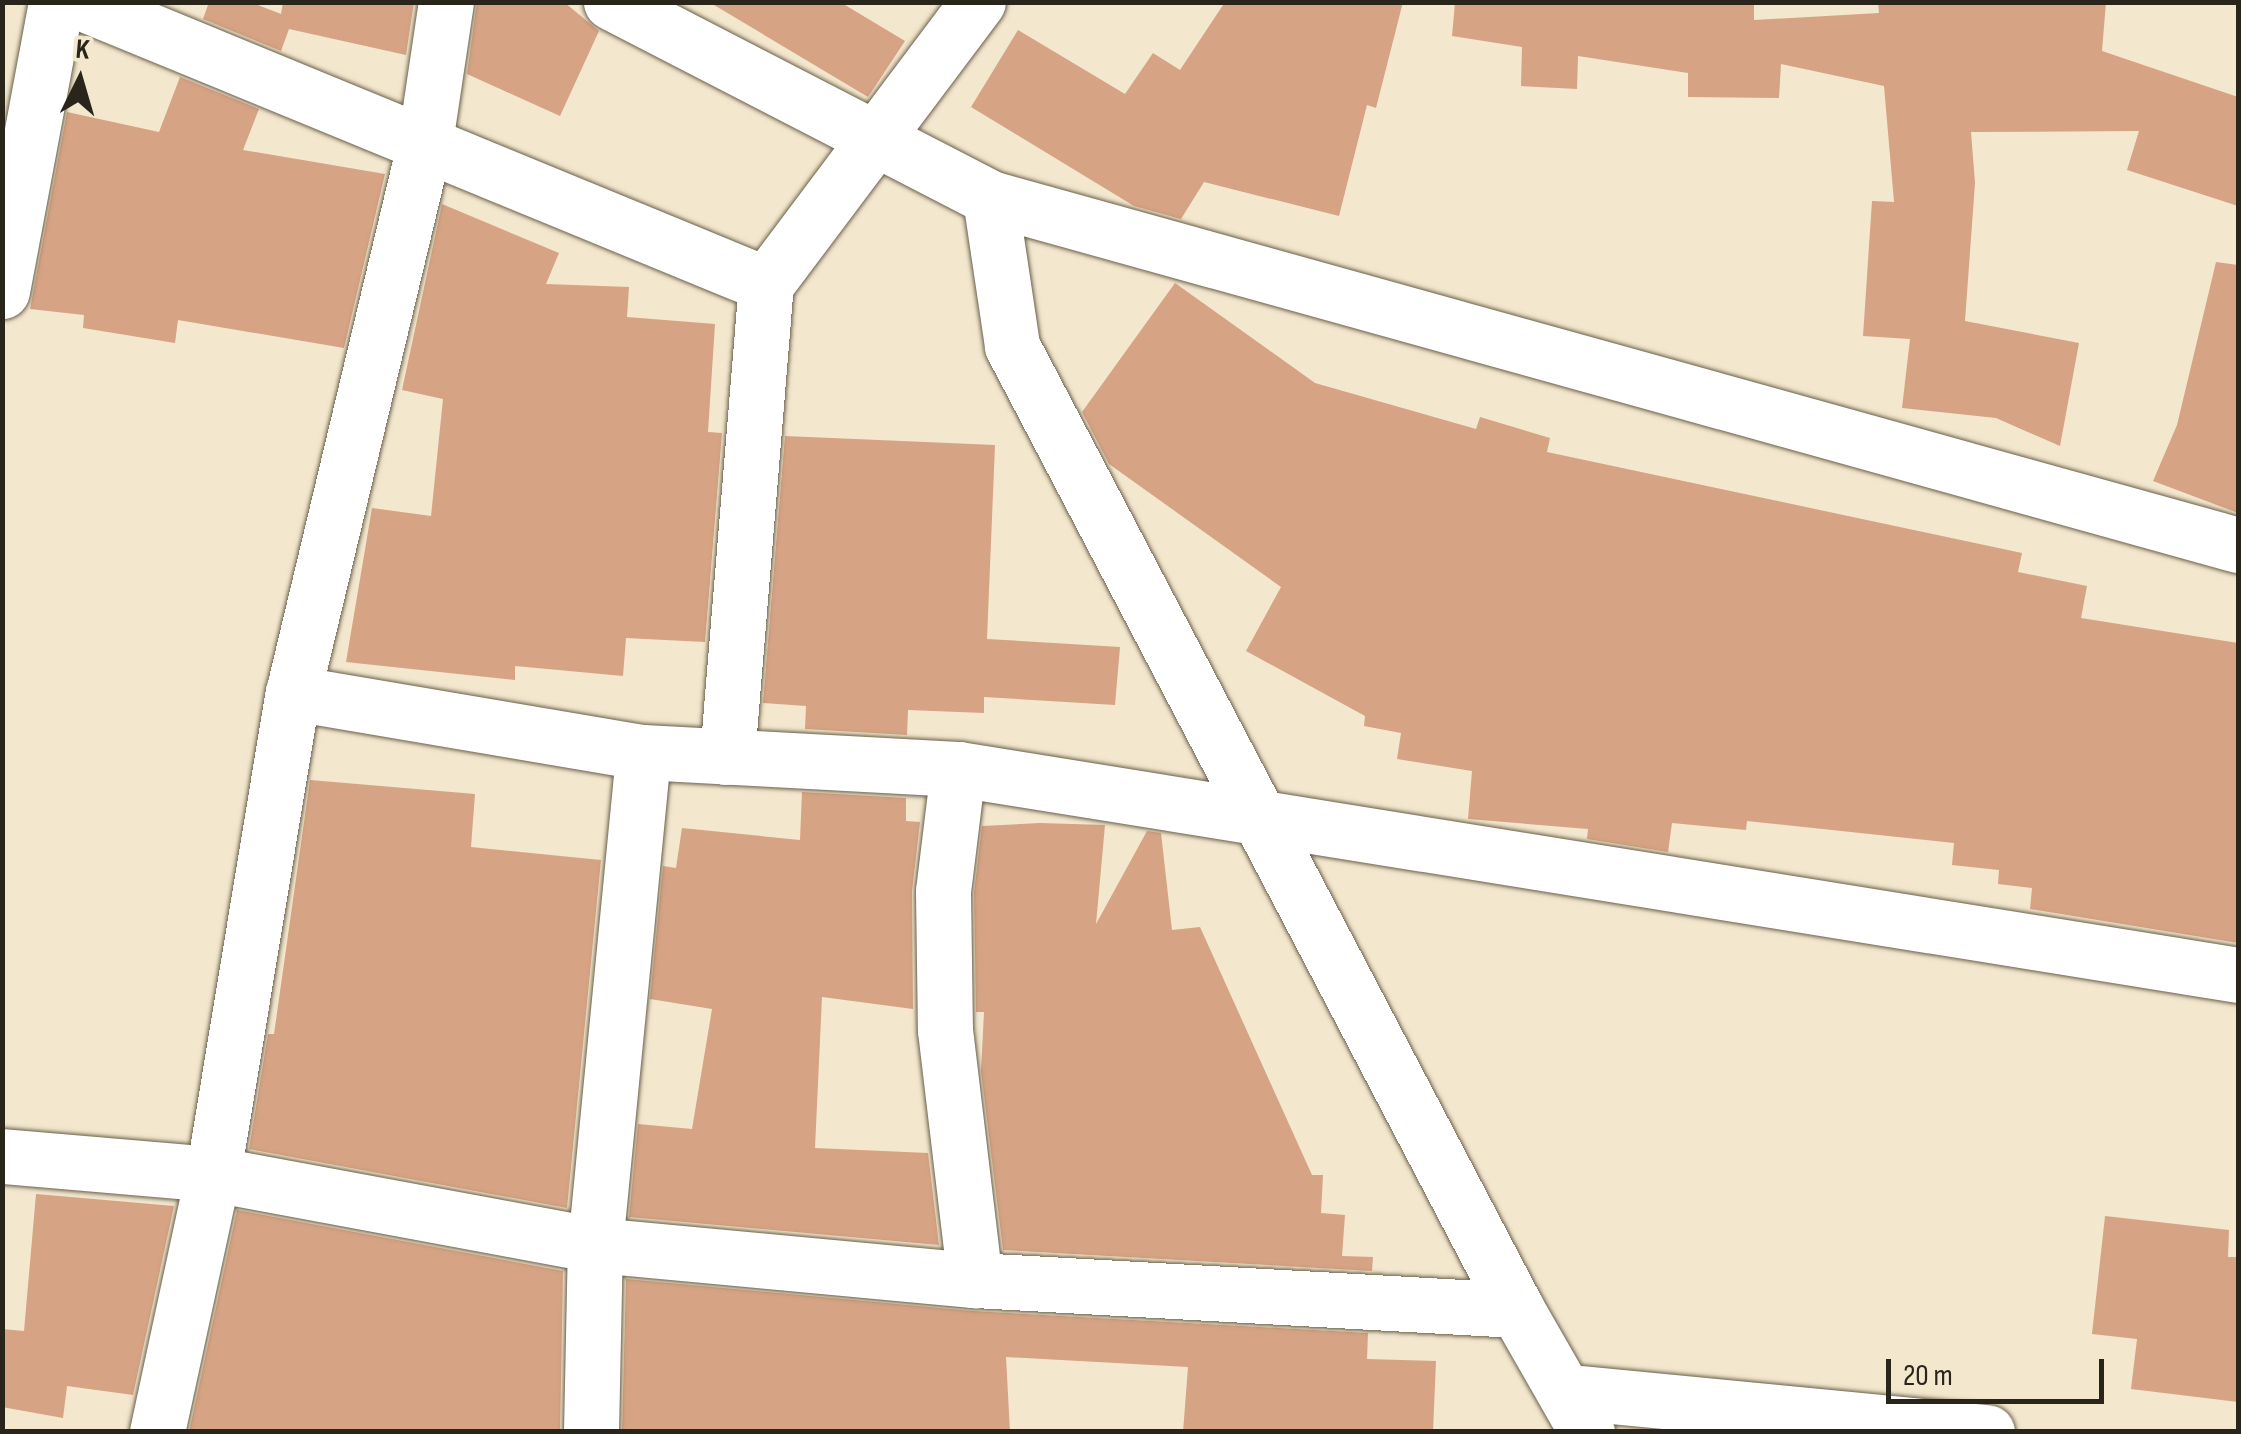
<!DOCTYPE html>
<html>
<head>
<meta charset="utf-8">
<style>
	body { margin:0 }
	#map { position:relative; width:2241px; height:1434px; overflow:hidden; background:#f3e7ce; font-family:"Sofia Sans Condensed",sans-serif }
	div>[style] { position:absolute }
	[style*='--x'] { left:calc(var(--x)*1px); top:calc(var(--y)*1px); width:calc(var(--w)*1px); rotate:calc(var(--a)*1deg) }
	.building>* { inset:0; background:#d6a384 }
	.roads { filter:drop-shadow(0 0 2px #6a5f4a) drop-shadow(0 0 2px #6a5f4a) }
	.street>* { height:55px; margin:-27.5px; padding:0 27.5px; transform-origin:27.5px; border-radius:27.5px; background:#fff }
	.secondary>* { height:55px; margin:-27.5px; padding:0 27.5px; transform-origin:27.5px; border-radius:27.5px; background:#fff }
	span { translate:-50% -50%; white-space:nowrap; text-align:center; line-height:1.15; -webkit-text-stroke:8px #f3e7ce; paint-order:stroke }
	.frame { position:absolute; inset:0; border:5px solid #29251b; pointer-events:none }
	.north { position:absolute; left:30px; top:30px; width:100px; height:100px; -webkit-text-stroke:8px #f3e7ce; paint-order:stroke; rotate:5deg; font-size:28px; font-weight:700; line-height:40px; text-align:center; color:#29251b }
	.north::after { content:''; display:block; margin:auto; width:35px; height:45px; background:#29251b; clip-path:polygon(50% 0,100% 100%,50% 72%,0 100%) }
	.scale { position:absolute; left:1886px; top:1359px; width:218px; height:45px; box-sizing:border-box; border:5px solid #29251b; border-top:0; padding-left:12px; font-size:30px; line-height:35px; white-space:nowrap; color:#29251b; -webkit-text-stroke:8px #f3e7ce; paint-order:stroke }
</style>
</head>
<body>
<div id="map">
	<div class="building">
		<i style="clip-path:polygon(209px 2px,250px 2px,281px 14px,283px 2px,414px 2px,406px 55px,289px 29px,281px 51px,203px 19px)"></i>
		<i style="clip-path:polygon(477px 2px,564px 2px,599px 31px,560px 116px,467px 74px)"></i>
		<i style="clip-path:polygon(709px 2px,840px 2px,905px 41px,868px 97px)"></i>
		<i style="clip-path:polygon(1225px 2px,1403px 2px,1376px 108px,1367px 105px,1339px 216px,1204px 182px,1181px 219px,1134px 206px,971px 107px,1018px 30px,1125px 94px,1153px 53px,1180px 70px)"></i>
		<i style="clip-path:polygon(1455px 2px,1754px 2px,1754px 20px,1879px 13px,1878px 2px,2106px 2px,2102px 51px,2238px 97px,2238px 206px,2127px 170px,2139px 131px,1971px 132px,1975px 183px,1965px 321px,2079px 343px,2060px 446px,1996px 418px,1902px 408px,1910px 339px,1863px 336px,1872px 201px,1894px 202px,1884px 86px,1781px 64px,1779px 98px,1688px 97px,1688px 73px,1578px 56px,1577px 89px,1521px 86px,1522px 47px,1452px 36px)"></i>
		<i style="clip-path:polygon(180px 77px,259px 109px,243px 150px,385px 174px,344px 348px,178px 320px,175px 343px,83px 328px,84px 315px,30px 309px,67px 112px,159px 132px)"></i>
		<i style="clip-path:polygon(442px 204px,559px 253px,546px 284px,629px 287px,627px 317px,715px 324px,708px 432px,722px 433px,705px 642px,626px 638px,623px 676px,515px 666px,515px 680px,346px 662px,372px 508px,431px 516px,443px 399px,402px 390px)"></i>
		<i style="clip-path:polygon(2216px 262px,2238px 265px,2238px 513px,2153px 481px,2177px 425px)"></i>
		<i style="clip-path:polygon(1175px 283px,1315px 383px,1476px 429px,1480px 417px,1550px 438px,1547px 452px,2022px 553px,2018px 572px,2087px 586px,2081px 618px,2238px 643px,2238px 943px,2030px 909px,2032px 888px,1998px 884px,1999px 870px,1952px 865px,1954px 843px,1747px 821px,1746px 830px,1672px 823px,1668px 852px,1587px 839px,1588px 829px,1468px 819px,1472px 771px,1397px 759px,1401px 733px,1364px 726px,1365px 716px,1246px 651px,1281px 587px,1109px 464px,1082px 412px)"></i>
		<i style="clip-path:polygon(785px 436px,995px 445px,987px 639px,1120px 647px,1115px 705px,984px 697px,984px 713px,908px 710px,907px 735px,805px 729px,806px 706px,763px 703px)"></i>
		<i style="clip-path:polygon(310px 780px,475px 794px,471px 847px,601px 860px,567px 1208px,249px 1149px,268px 1034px,274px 1034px)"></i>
		<i style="clip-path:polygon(802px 792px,906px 798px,906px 821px,920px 822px,912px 891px,913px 1009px,822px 997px,815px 1148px,928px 1153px,939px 1245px,629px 1217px,638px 1124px,692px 1129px,712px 1009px,650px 999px,663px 866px,676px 868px,682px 828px,800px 840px)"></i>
		<i style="clip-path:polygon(1040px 823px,1105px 825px,1096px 924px,1147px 831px,1161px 833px,1172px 930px,1200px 927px,1312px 1175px,1323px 1175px,1321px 1213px,1345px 1215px,1342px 1256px,1373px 1257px,1372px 1271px,1003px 1250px,981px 1071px,984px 1012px,976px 1012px,974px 893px,982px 826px)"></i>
		<i style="clip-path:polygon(36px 1194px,174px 1206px,133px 1395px,67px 1386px,63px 1418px,2px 1407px,2px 1329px,24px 1331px)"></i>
		<i style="clip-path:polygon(237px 1210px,563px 1271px,560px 1432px,189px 1432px)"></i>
		<i style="clip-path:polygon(2105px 1216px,2229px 1230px,2228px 1257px,2238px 1257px,2238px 1402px,2131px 1389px,2137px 1339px,2092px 1334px)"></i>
		<i style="clip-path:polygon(626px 1279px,972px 1311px,1368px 1333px,1367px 1359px,1436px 1361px,1433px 1432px,1183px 1432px,1188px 1367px,1006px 1357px,1010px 1432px,622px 1432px)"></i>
	</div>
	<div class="roads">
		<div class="street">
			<i style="--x:80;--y:2;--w:742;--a:22.35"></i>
			<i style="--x:2;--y:291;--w:294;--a:-79.4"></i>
			<i style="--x:293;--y:693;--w:355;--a:9.6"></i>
			<i style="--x:643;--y:752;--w:315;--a:3.1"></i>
			<i style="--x:958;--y:769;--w:1296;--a:9.14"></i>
			<i style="--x:727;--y:757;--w:475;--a:-85.3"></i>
			<i style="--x:766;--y:284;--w:353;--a:-53.1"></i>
			<i style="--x:958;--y:769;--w:123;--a:97"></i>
			<i style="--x:943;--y:891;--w:139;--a:89.2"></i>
			<i style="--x:945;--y:1030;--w:252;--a:83.2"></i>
			<i style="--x:2;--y:1156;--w:212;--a:4.9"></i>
			<i style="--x:213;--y:1174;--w:389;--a:10.5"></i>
			<i style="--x:595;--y:1245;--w:382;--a:5.3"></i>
			<i style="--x:975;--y:1280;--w:543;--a:3.17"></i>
			<i style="--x:1570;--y:1392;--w:419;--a:5.5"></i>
			<i style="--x:157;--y:1432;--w:264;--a:-77.8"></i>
			<i style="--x:213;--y:1174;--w:488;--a:-80.6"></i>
			<i style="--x:293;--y:693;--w:567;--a:-76.53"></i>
			<i style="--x:425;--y:142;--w:142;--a:-81.5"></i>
			<i style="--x:591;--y:1432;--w:187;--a:-88.8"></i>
			<i style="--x:595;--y:1245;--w:495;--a:-84.4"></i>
		</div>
		<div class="secondary">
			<i style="--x:611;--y:2;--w:427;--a:27.3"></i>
			<i style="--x:990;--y:198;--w:1295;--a:15.54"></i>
			<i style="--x:990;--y:198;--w:150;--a:81.5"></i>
			<i style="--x:1012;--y:346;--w:1088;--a:62.35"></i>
			<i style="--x:1517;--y:1310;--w:141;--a:60.2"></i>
		</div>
	</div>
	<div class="frame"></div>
	<div class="north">K</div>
	<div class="scale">20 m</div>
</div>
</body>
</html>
